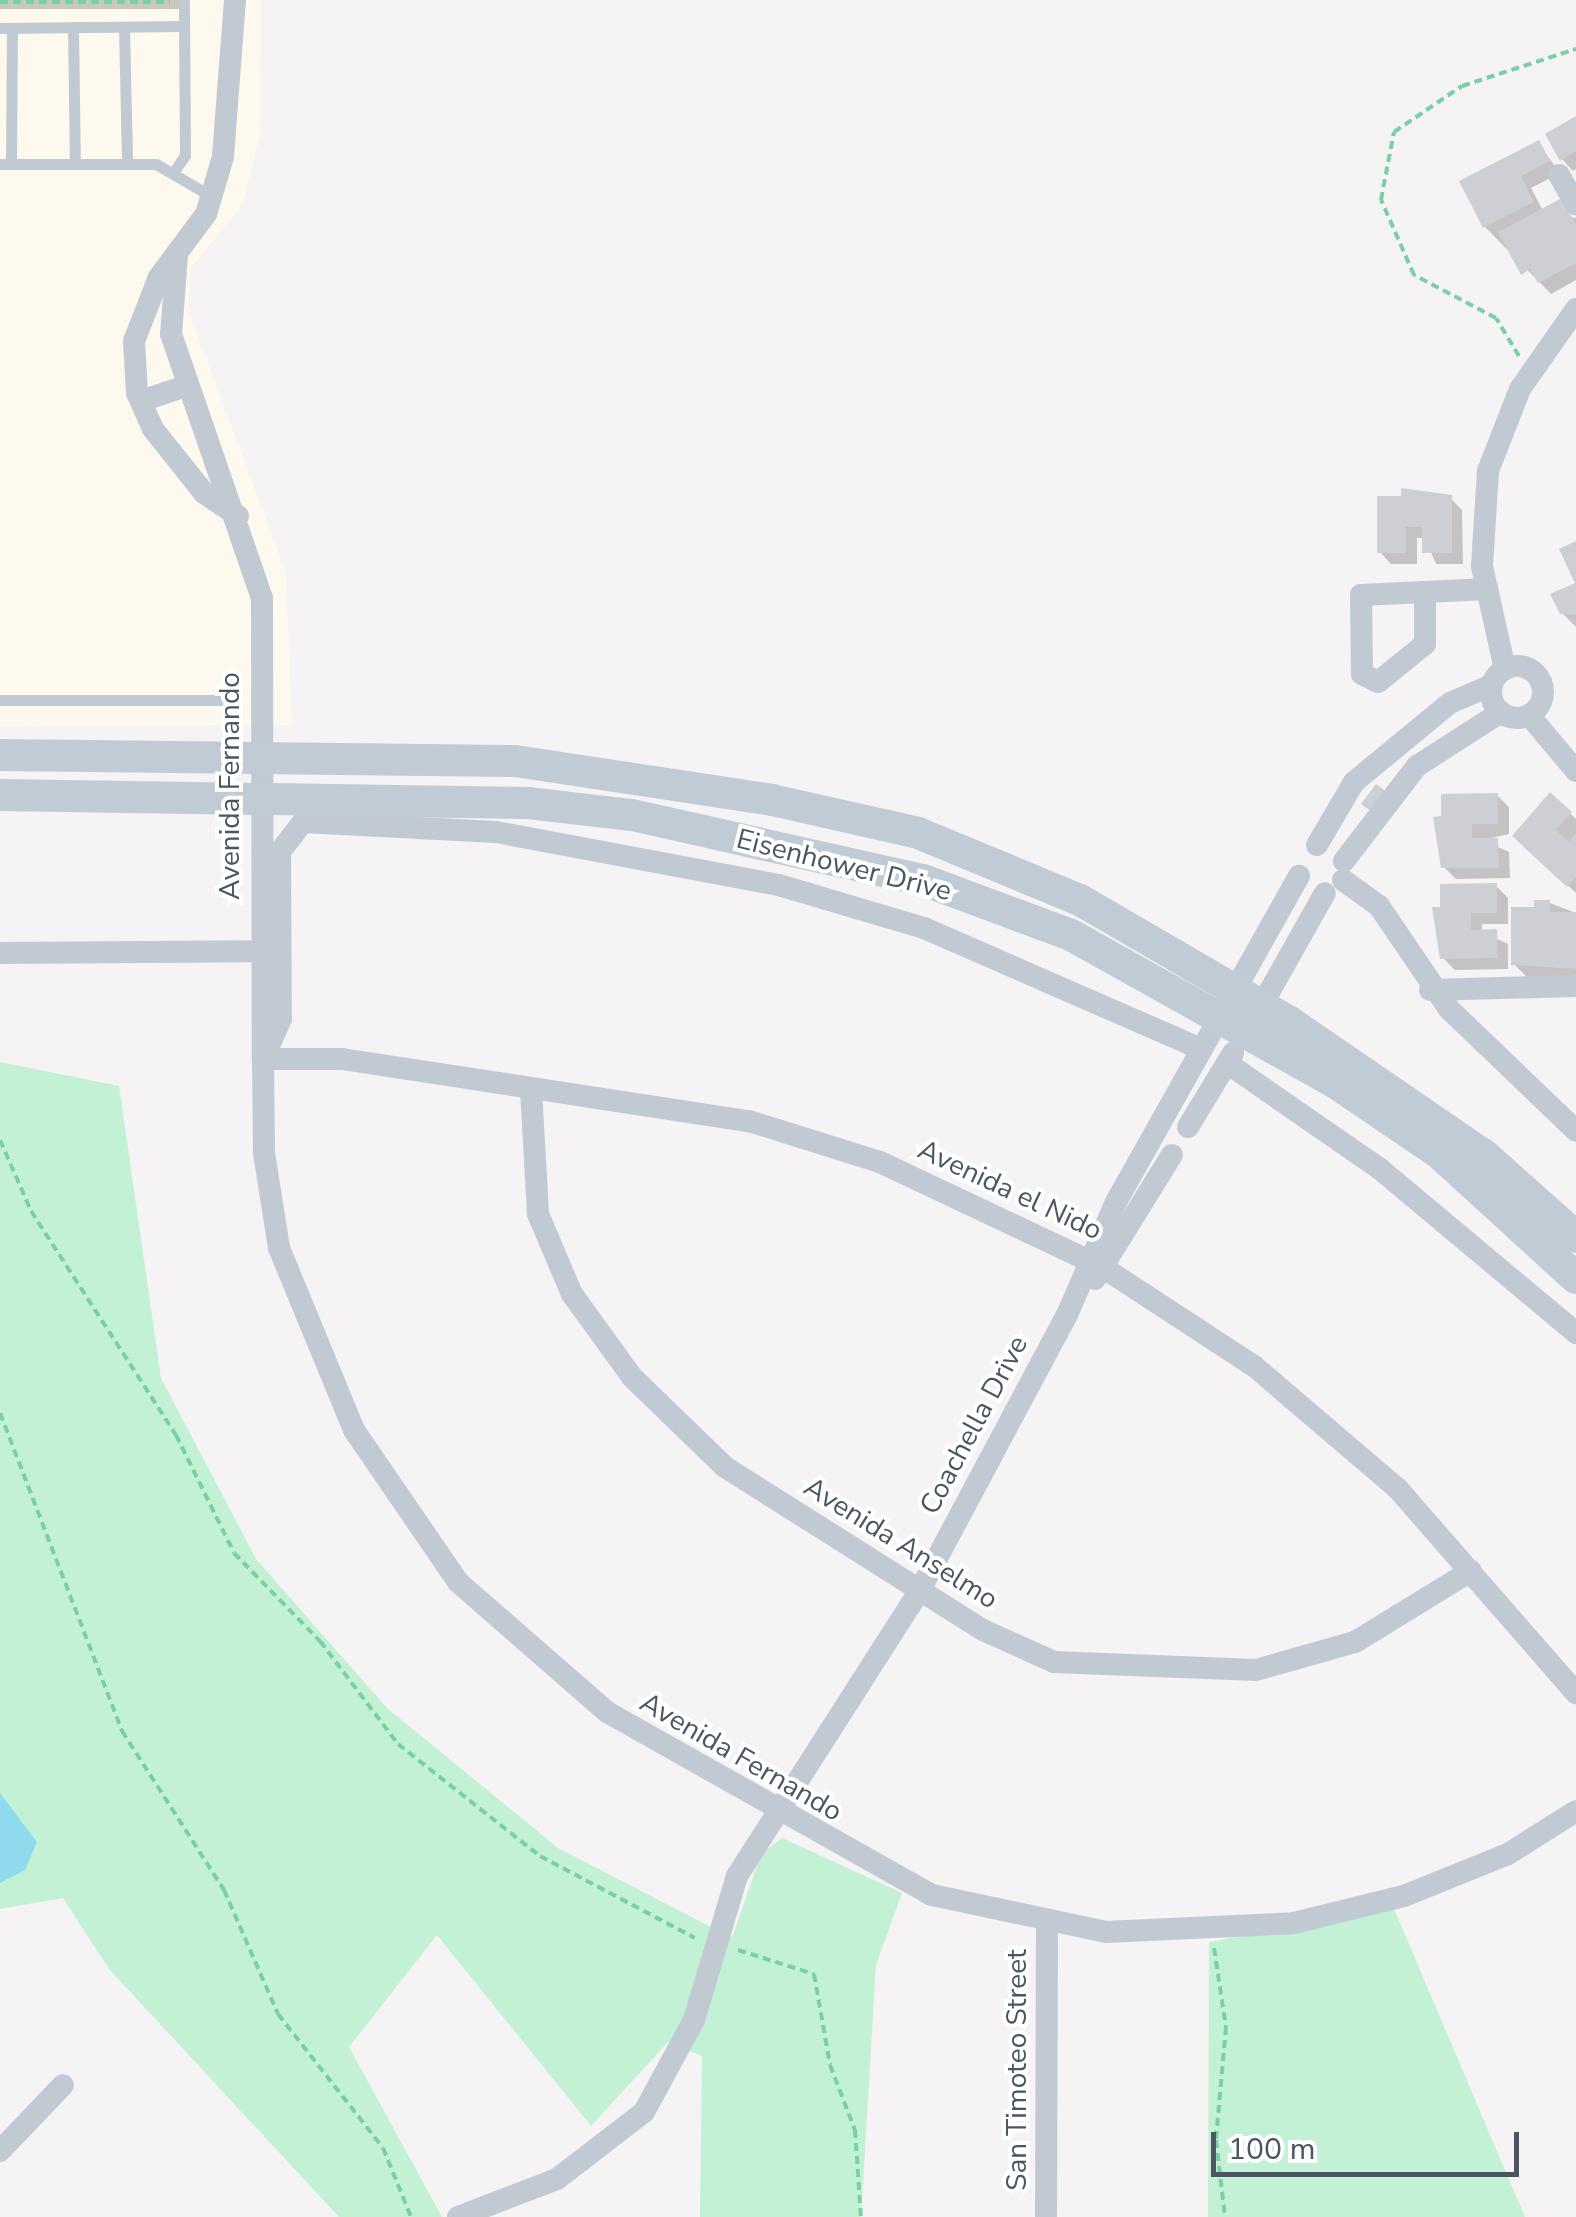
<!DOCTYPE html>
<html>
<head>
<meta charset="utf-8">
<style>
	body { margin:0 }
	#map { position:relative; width:1576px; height:2217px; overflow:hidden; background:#f5f3f3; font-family:"Nunito Sans",sans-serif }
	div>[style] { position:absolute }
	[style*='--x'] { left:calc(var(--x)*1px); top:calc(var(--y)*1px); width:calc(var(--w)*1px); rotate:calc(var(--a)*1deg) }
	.commercial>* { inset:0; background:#fdf9ef }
	.green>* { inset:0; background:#c3f1d5 }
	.water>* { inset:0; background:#90daee }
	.shadow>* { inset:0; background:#0003 }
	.building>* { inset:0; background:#cdcfd5 }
	.path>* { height:4px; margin-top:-2px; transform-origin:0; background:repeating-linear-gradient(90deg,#7ad0a6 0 8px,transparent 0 13px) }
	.lane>* { height:11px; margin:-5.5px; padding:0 5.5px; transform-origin:5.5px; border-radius:5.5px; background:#c1cad2 }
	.street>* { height:22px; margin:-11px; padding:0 11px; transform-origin:11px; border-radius:11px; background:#c1cad2 }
	.street>.ring { margin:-11px; padding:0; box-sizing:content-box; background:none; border:22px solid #c1cad2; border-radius:50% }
	.secondary>* { height:32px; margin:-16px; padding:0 16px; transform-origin:16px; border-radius:16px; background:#c1cbd6 }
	span { translate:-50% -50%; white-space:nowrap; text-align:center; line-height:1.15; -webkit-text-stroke:8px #fff; paint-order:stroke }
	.street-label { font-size:28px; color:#4a5661 }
	.scale { position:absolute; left:1211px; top:2132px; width:308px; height:45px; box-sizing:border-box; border:5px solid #4a5661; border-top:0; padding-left:12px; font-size:30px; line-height:35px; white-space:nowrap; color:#4a5661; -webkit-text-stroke:8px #fff; paint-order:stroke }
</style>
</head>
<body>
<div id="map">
	<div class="commercial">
		<i style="clip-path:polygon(0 0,261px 0,260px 136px,242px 206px,190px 269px,189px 312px,286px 573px,292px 725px,0 726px)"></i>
	</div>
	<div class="green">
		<i style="clip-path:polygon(0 1062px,119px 1086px,161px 1378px,256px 1559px,387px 1708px,558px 1848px,732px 1938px,761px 1854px,782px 1838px,902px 1893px,876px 1965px,861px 2217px,700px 2217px,702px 2056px,668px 2042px,591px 2126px,437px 1935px,349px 2047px,442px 2217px,339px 2217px,109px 1969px,63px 1898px,0 1909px)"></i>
		<i style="clip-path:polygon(1394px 1909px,1525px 2217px,1208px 2217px,1209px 1942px)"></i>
	</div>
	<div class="water">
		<i style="clip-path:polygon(0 1793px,37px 1842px,25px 1870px,0 1883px)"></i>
	</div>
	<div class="shadow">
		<i style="clip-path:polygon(0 0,185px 0,185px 9px,0 9px)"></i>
		<i style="clip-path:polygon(1576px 118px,1576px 169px,1573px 171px,1562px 159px)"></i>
		<i style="clip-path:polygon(1538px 143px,1560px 173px,1531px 188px,1543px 211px,1576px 218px,1576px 280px,1551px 294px,1485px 227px)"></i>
		<i style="clip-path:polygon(1380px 498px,1450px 498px,1462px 510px,1463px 564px,1436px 564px,1425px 538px,1417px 538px,1417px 564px,1391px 564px,1380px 552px)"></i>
		<i style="clip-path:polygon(1576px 585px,1576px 627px,1562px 613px)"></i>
		<i style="clip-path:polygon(1497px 795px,1509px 807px,1509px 834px,1483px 840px,1509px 852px,1510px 878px,1456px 879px,1444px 867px,1436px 819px)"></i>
		<i style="clip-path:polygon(1550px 795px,1576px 819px,1576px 893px,1515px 836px)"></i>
		<i style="clip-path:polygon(1496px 886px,1508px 898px,1508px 924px,1482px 924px,1482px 932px,1508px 944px,1508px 969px,1455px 970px,1443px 958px,1435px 910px)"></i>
		<i style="clip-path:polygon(1550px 903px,1576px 913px,1576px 978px,1526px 976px,1514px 964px,1534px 910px)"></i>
	</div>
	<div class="building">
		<i style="clip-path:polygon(1576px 116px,1576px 151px,1560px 161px,1545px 134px)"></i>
		<i style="clip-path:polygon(1539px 140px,1550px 161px,1521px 176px,1534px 202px,1483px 228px,1459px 181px)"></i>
		<i style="clip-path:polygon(1562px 198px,1576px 225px,1576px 263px,1538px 283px,1530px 269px,1521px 275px,1498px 232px)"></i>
		<i style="clip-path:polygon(1401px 488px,1452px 495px,1452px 553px,1422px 553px,1422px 527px,1406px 527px,1406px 553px,1377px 553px,1377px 496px,1401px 496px)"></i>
		<i style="clip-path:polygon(1576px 541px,1576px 615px,1560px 614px,1550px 594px,1575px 583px,1559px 549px)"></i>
		<i style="clip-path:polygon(1376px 784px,1387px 792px,1372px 812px,1361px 804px)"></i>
		<i style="clip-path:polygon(1550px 792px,1572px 812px,1556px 830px,1569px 842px,1576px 833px,1576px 877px,1567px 887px,1512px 836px)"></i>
		<i style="clip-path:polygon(1498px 793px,1498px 824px,1472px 824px,1472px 838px,1498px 838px,1499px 868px,1441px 868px,1433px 817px,1441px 816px,1441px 794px)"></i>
		<i style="clip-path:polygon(1497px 883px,1497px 913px,1471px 913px,1471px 930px,1497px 929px,1498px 958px,1440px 959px,1432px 907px,1440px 907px,1440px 884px)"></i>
		<i style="clip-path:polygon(1534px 900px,1550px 900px,1550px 912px,1576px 912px,1576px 969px,1511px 965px,1511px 907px,1534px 907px)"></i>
	</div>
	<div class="path">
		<i style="--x:0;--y:2;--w:170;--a:0"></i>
		<i style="--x:1519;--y:356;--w:44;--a:-121.2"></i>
		<i style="--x:1496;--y:318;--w:93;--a:-152.3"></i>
		<i style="--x:1414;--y:275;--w:82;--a:-113.7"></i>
		<i style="--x:1381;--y:200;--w:69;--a:-79.2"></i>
		<i style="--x:1394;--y:132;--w:82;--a:-34.1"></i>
		<i style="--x:1462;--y:86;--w:120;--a:-18"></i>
		<i style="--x:0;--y:1140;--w:77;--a:66.4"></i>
		<i style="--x:31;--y:1211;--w:267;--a:57.1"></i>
		<i style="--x:176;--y:1435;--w:131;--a:63.8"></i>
		<i style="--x:234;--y:1553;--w:123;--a:45.7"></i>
		<i style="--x:320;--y:1641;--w:129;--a:52.9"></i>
		<i style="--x:398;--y:1744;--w:181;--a:38.3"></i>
		<i style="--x:540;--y:1856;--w:175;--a:27.9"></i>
		<i style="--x:0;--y:1413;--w:341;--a:69"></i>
		<i style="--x:122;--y:1731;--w:189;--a:57.3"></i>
		<i style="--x:224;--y:1890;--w:135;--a:66.5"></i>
		<i style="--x:278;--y:2014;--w:170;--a:51.9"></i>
		<i style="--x:383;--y:2148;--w:74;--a:67.9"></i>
		<i style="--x:1214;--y:1948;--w:80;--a:81.4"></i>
		<i style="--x:1226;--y:2027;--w:113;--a:95.1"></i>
		<i style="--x:1216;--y:2140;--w:78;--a:83.3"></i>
		<i style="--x:738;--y:1950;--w:80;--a:17.5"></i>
		<i style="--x:814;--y:1974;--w:92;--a:80"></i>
		<i style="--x:830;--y:2065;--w:70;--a:69"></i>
		<i style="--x:855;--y:2130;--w:87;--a:86.1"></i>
	</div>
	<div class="lane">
		<i style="--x:73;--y:27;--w:137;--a:89.2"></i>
		<i style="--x:124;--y:27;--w:137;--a:88.7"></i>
		<i style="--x:0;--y:28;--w:184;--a:-0.6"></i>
		<i style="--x:0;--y:164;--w:156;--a:0"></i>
		<i style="--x:156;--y:164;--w:64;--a:30.2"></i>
		<i style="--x:11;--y:164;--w:136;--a:-89.6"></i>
		<i style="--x:175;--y:170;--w:18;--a:-56"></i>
		<i style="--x:185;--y:155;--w:155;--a:-90.4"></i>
		<i style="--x:0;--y:700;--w:235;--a:0"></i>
	</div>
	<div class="street">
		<i style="--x:235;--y:0;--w:157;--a:94.4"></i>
		<i style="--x:223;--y:157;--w:59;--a:106.6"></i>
		<i style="--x:206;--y:214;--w:79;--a:126.7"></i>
		<i style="--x:159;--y:277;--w:69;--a:111.3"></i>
		<i style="--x:134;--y:341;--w:52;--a:86.7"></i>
		<i style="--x:137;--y:393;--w:39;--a:66"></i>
		<i style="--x:153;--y:429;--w:82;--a:51.4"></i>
		<i style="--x:204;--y:493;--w:41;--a:34.1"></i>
		<i style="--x:1559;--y:175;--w:34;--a:60"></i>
		<i style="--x:177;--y:255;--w:79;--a:94.3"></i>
		<i style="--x:171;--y:334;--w:279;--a:71"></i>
		<i style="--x:262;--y:598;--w:461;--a:89.9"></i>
		<i style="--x:263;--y:1059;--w:79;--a:0"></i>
		<i style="--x:342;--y:1059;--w:412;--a:8.7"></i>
		<i style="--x:749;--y:1121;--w:137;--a:17.4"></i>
		<i style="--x:880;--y:1162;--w:248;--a:25.3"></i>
		<i style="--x:1104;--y:1268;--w:179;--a:33.2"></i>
		<i style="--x:1254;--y:1366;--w:189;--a:40.5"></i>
		<i style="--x:1398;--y:1489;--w:271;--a:48.9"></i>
		<i style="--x:141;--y:401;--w:47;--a:-18.4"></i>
		<i style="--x:1425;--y:592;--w:52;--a:90"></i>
		<i style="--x:1425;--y:644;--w:60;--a:141"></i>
		<i style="--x:1378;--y:682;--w:18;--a:-153"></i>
		<i style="--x:1362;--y:674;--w:79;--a:-90.7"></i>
		<i style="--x:1361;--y:595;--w:64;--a:-2.7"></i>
		<i style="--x:1425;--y:592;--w:62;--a:-2.8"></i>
		<i class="ring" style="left:1491px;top:666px;width:30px;height:30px"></i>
		<i style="--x:1505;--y:669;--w:106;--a:-102.6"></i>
		<i style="--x:1482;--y:566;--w:95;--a:-86.4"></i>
		<i style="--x:1488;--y:471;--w:88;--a:-68.7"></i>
		<i style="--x:1520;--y:389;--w:98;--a:-55"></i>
		<i style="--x:1529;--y:715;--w:73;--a:50"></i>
		<i style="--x:1317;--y:845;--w:73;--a:-59.6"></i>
		<i style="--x:1354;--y:782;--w:124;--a:-39.5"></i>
		<i style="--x:1450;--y:703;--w:46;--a:-23.2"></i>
		<i style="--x:1344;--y:861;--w:120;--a:-52.5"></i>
		<i style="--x:1417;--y:766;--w:100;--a:-32.7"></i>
		<i style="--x:1343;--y:880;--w:44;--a:35.8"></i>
		<i style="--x:1379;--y:906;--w:125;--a:55.8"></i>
		<i style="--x:1449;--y:1009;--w:176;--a:43.8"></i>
		<i style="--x:0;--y:953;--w:259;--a:-0.4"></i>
		<i style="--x:1430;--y:990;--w:146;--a:-1.6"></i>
		<i style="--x:1255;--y:1017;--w:142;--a:-60.6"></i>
		<i style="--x:1201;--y:1049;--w:302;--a:-156.4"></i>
		<i style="--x:924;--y:928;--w:151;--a:-163.5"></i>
		<i style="--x:779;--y:885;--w:288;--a:-169.4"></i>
		<i style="--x:496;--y:832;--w:193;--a:-177"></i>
		<i style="--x:303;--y:822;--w:37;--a:128"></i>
		<i style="--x:280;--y:851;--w:168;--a:89.7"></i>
		<i style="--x:281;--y:1019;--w:44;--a:114.2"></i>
		<i style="--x:263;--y:1059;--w:94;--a:89.4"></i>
		<i style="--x:264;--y:1153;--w:96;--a:81"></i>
		<i style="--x:279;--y:1248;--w:197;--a:67.6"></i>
		<i style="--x:354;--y:1430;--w:184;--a:55.6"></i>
		<i style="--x:458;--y:1582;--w:198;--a:41.1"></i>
		<i style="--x:607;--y:1712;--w:373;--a:29.4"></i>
		<i style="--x:932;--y:1895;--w:178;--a:12"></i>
		<i style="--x:1106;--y:1932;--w:188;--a:-2.7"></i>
		<i style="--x:1294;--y:1923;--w:113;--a:-13.8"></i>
		<i style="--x:1404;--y:1896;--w:112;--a:-22"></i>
		<i style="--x:1508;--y:1854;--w:80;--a:-32.3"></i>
		<i style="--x:1227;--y:1063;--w:186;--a:34.7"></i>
		<i style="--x:1380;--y:1169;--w:256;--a:39.9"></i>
		<i style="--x:531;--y:1089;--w:125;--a:86.8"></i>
		<i style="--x:538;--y:1214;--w:87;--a:67"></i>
		<i style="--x:572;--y:1294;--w:102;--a:54.1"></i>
		<i style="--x:632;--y:1377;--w:129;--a:44.1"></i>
		<i style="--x:725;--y:1467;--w:305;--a:32.3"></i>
		<i style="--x:983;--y:1630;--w:78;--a:24.3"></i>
		<i style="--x:1054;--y:1662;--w:202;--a:2.3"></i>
		<i style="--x:1256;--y:1670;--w:103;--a:-15.8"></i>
		<i style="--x:1355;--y:1642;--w:136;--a:-31.5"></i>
		<i style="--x:1188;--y:1127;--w:87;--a:-58.7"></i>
		<i style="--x:1095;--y:1279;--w:146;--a:-58.2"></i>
		<i style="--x:0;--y:2151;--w:91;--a:-46.3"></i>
		<i style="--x:458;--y:2217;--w:106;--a:-21"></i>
		<i style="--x:557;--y:2179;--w:110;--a:-37.6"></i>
		<i style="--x:644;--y:2112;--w:105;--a:-61.5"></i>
		<i style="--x:694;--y:2020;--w:150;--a:-73.4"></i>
		<i style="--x:737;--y:1876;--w:340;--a:-57.4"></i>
		<i style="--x:920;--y:1590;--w:312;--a:-61.9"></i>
		<i style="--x:1067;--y:1315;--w:123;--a:-66.6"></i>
		<i style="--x:1116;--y:1202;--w:374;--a:-60.7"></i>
		<i style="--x:1046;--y:2217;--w:295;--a:-89.8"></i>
	</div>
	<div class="secondary">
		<i style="--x:0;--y:755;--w:515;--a:0.67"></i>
		<i style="--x:515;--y:761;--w:260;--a:8.6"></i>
		<i style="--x:772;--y:800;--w:150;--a:12.7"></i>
		<i style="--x:918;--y:833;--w:175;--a:22.5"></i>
		<i style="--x:1080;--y:900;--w:241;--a:30.2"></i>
		<i style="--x:1288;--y:1021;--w:237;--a:34.4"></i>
		<i style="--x:1484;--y:1155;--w:123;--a:41.7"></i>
		<i style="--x:0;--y:795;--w:528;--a:0.87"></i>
		<i style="--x:528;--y:803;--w:105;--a:6.6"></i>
		<i style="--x:632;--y:815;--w:298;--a:12.6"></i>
		<i style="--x:923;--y:880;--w:158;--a:20.4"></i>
		<i style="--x:1071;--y:935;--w:304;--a:29.2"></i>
		<i style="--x:1336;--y:1083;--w:125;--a:34.2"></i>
		<i style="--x:1439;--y:1153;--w:185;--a:42.4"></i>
	</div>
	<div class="street-label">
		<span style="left:230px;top:786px;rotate:-90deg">Avenida Fernando</span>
		<span style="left:844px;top:865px;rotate:14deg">Eisenhower Drive</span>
		<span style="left:1010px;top:1190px;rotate:25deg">Avenida el Nido</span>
		<span style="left:974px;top:1425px;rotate:-62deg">Coachella Drive</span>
		<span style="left:901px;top:1543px;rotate:32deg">Avenida Anselmo</span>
		<span style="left:741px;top:1757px;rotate:30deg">Avenida Fernando</span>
		<span style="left:1017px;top:2070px;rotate:-90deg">San Timoteo Street</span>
	</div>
	<div class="scale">100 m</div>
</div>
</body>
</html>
